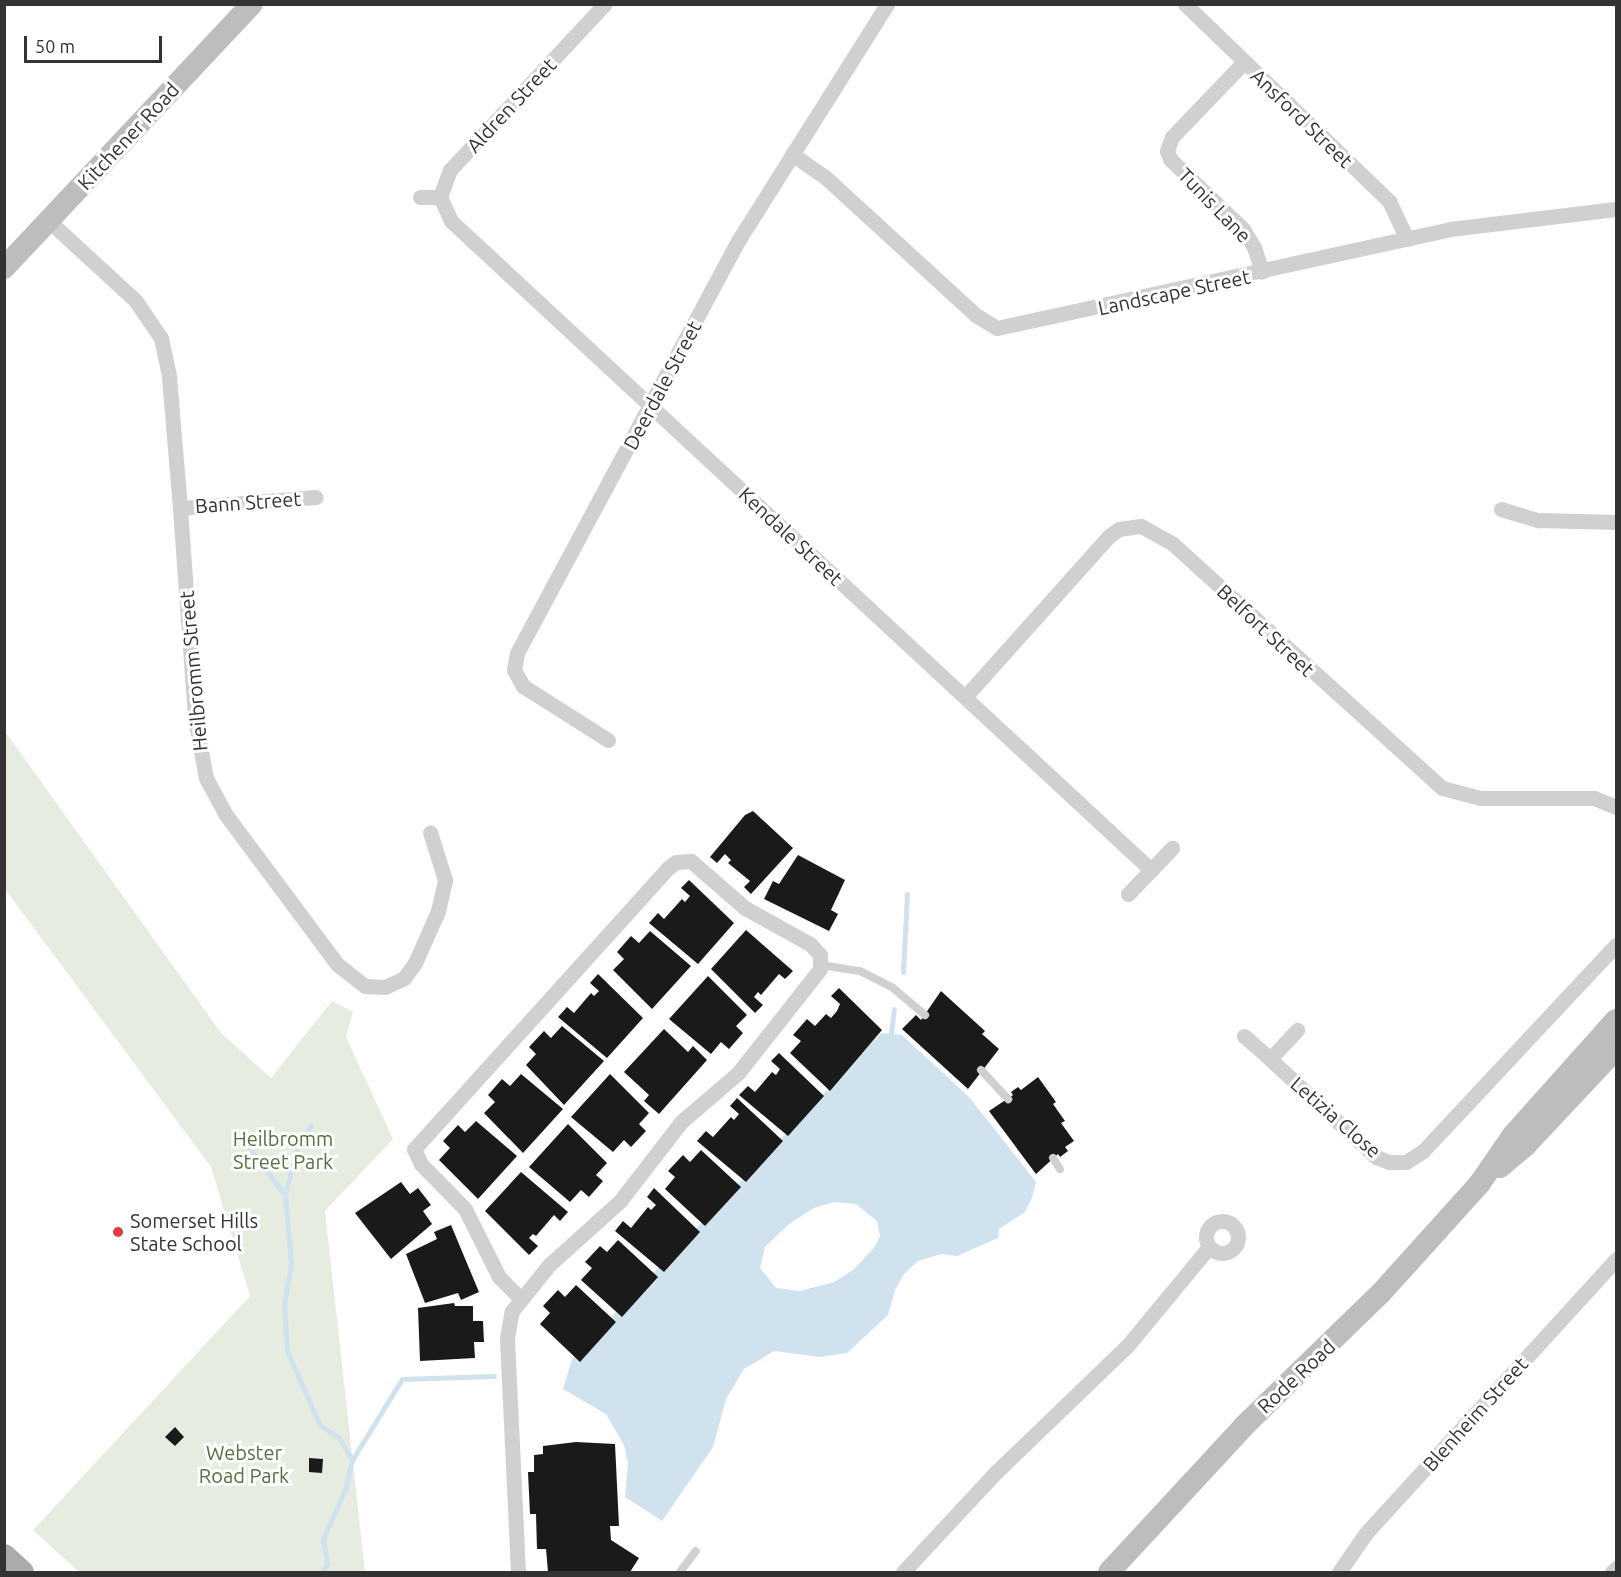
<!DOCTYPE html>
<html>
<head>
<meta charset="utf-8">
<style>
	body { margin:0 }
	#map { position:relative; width:1621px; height:1577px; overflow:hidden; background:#fff; font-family:Ubuntu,sans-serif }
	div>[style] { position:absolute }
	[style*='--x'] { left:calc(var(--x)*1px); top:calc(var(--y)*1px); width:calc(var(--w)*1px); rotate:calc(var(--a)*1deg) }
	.green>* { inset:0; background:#e6ecdf }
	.water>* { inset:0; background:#cfe2ee }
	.stream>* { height:5px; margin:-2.5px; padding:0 2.5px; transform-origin:2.5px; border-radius:2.5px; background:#cfe2ee }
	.building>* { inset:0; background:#1a1a1a }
	.lane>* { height:8px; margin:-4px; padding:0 4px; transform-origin:4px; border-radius:4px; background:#d0d0d0 }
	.street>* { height:15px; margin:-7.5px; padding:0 7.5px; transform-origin:7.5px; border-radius:7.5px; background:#d0d0d0 }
	.street>.ring { margin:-7.5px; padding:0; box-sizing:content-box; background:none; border:15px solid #d0d0d0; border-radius:50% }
	.secondary>* { height:22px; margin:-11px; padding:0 11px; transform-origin:11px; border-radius:11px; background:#bdbdbd }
	.primary>* { height:24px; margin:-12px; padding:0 12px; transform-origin:12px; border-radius:12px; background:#ababab }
	.dots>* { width:16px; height:16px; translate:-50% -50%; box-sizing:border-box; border:3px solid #fff; border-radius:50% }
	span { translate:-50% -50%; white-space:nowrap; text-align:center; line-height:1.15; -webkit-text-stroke:6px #fff; paint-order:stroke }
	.street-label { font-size:20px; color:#333 }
	.park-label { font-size:20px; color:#56703f }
	.poi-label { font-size:20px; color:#333 }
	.left { translate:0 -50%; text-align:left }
	.frame { position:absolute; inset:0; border:6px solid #333; pointer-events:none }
	.scale { position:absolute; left:24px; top:36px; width:138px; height:27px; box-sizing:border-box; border:3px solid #333; border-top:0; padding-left:8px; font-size:18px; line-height:21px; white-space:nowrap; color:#333; -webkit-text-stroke:4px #fff; paint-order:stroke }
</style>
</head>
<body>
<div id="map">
	<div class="green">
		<i style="clip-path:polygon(4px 730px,221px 1033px,271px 1078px,332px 1001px,353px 1012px,346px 1037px,393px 1139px,325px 1211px,365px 1572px,79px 1572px,33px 1530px,250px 1296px,211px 1167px,5px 889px)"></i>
	</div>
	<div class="water">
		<i style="clip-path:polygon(evenodd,881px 1033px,902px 1035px,970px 1098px,1036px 1182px,1032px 1198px,1025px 1212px,999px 1229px,998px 1238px,957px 1256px,941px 1254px,918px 1261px,904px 1274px,895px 1290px,888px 1315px,847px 1353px,820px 1357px,774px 1351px,744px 1369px,726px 1399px,713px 1447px,662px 1521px,625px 1497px,628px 1463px,624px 1445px,606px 1414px,563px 1389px,572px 1359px,881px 1033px,834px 1202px,856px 1204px,877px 1221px,880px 1236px,874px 1248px,853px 1270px,834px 1282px,800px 1291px,776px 1288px,760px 1268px,765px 1247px,789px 1224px,814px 1208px,834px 1202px)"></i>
	</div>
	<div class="stream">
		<i style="--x:903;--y:972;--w:78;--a:-87.1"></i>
		<i style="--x:891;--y:1033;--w:24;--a:-83"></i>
		<i style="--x:311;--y:1125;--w:27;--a:121"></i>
		<i style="--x:297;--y:1148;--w:49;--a:104.3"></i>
		<i style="--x:285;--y:1195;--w:69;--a:85"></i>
		<i style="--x:291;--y:1264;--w:41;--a:99.9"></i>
		<i style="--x:284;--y:1304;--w:47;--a:86.3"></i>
		<i style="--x:287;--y:1351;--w:81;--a:66"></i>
		<i style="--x:320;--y:1425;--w:23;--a:34"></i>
		<i style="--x:339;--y:1438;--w:26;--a:59"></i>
		<i style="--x:352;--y:1460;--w:28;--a:103"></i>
		<i style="--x:346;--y:1487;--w:57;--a:113.9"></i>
		<i style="--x:323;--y:1539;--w:25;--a:81"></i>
		<i style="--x:327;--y:1564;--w:9;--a:122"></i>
		<i style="--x:241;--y:1137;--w:73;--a:52.8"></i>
		<i style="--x:352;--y:1460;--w:95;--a:-58.3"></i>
		<i style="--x:402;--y:1379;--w:92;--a:-1.9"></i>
	</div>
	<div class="building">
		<i style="clip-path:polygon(753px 811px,793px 848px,751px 894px,744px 887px,750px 881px,728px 863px,731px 860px,725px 854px,717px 863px,710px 857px,745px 815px)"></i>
		<i style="clip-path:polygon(798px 855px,845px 880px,831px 910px,838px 914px,829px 931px,764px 899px,773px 881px,779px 884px)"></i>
		<i style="clip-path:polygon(689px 880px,734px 923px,698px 964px,649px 923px,658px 913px,664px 919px,682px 899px,685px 902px,690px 896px,681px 888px)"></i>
		<i style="clip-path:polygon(746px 930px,793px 971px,785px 979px,779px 974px,761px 995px,758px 992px,754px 997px,763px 1005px,755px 1013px,711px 969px)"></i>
		<i style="clip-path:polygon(650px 931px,691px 966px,652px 1009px,613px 970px,624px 959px,617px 952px,631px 936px,639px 943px)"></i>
		<i style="clip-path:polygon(598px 974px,643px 1018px,607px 1058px,558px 1017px,567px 1007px,574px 1013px,591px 993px,594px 996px,599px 991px,590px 983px)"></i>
		<i style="clip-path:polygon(708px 976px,747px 1015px,736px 1026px,743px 1033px,729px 1049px,721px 1042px,711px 1054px,669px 1019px)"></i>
		<i style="clip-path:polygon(839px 988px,882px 1030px,830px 1091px,790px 1053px,801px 1041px,793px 1035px,807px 1019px,815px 1026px,826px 1014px,831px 1018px,837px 1011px,840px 1004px,831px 996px)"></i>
		<i style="clip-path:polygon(941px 991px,985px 1031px,982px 1034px,999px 1049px,968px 1089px,902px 1029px,916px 1015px,921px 1020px)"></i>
		<i style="clip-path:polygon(562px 1026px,604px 1061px,564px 1105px,526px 1065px,536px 1054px,529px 1047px,544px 1031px,551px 1038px)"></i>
		<i style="clip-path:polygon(664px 1029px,688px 1052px,693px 1046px,707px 1060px,659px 1114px,644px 1101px,649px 1095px,624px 1072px)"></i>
		<i style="clip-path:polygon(779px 1053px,824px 1096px,788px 1136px,739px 1095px,748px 1086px,755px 1092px,772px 1072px,776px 1075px,780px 1069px,771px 1061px)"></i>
		<i style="clip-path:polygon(521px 1074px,563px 1109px,523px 1153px,484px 1113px,495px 1102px,488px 1095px,502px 1079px,510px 1086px)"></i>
		<i style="clip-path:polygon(610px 1074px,649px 1113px,639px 1124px,646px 1131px,631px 1147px,624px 1140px,613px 1152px,571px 1117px)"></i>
		<i style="clip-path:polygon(1038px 1077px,1056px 1102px,1053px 1104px,1065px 1121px,1061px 1123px,1074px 1141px,1065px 1147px,1068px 1151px,1060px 1157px,1058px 1154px,1036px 1174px,989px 1111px,1013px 1095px,1011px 1092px,1018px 1087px,1021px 1090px)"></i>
		<i style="clip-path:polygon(737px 1098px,783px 1141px,746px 1182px,697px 1141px,706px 1131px,713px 1137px,731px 1117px,734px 1120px,739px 1114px,730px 1106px)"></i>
		<i style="clip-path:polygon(476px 1121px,517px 1156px,478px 1199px,439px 1160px,450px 1148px,443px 1141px,458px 1125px,465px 1132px)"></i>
		<i style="clip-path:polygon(568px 1124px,607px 1163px,596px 1175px,603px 1181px,589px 1197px,581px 1190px,570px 1202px,529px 1167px)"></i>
		<i style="clip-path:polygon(701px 1150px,741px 1187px,705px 1226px,665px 1189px,675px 1177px,668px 1171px,683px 1155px,690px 1162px)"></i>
		<i style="clip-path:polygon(521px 1172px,568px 1212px,560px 1221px,554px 1215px,536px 1236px,533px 1234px,529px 1238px,538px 1246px,529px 1255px,485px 1211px)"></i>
		<i style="clip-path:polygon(401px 1182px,410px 1194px,418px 1188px,431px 1205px,423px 1211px,432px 1224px,391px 1259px,355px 1213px)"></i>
		<i style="clip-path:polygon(654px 1188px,700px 1232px,664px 1272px,615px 1231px,623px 1221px,631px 1228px,648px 1207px,651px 1210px,656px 1205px,647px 1197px)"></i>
		<i style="clip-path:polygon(451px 1225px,479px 1292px,461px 1300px,458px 1293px,425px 1303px,406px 1254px,437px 1239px,434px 1232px)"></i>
		<i style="clip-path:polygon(618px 1240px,658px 1277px,622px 1317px,581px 1280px,592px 1268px,585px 1262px,600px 1246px,607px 1252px)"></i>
		<i style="clip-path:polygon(576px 1285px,616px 1322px,580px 1362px,540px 1324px,550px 1313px,543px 1306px,558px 1290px,565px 1297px)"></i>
		<i style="clip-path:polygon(454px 1303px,455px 1306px,473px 1306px,473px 1321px,483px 1321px,484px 1342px,474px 1342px,475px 1358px,420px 1361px,418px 1308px)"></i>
		<i style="clip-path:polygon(175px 1427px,184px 1437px,175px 1446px,165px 1437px)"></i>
		<i style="clip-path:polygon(576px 1442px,615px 1444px,619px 1526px,610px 1526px,611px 1540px,639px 1558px,630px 1572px,548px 1572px,546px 1549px,537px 1549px,536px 1514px,530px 1514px,528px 1472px,534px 1472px,534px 1455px,543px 1454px,543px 1446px)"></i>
		<i style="clip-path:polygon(309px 1458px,323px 1459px,322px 1473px,309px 1472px)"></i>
	</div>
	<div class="lane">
		<i style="--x:821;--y:965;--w:39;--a:9"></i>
		<i style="--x:860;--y:971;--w:37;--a:27"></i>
		<i style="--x:893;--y:988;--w:42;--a:40.2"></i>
		<i style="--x:981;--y:1070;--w:40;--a:47"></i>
		<i style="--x:1053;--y:1158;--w:13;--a:58"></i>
		<i style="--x:680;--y:1572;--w:26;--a:-53"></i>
	</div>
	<div class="street">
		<i style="--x:1185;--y:4;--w:284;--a:44"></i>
		<i style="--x:1389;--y:201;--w:42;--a:64.7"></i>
		<i style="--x:1244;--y:62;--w:104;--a:133.8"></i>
		<i style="--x:1172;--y:137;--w:15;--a:110"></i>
		<i style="--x:1167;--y:151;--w:9;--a:69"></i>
		<i style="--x:1170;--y:159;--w:101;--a:43.8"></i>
		<i style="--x:1243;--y:229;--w:21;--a:59"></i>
		<i style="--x:1254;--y:247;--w:26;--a:72"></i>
		<i style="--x:792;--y:154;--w:39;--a:35"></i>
		<i style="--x:824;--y:176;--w:207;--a:42.5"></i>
		<i style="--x:977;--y:316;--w:23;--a:31"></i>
		<i style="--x:997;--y:328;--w:464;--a:-12.3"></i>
		<i style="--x:1450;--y:229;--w:167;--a:-6.9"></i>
		<i style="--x:420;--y:197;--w:20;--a:0"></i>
		<i style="--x:440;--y:197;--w:29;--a:-70"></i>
		<i style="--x:450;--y:170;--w:227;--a:-47"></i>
		<i style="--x:440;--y:197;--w:26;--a:65"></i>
		<i style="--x:451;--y:221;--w:955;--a:42.83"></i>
		<i style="--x:49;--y:221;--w:117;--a:42.6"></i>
		<i style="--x:135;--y:300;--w:46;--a:55.6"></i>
		<i style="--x:161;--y:338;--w:40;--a:78"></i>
		<i style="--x:169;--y:377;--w:131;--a:85.2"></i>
		<i style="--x:180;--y:508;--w:211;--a:85.9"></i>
		<i style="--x:195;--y:718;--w:61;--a:79.6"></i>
		<i style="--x:206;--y:778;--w:42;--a:61.6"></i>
		<i style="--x:226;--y:815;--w:187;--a:53.3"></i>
		<i style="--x:338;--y:965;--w:34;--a:38"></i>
		<i style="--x:365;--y:986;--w:20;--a:3"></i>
		<i style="--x:385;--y:987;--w:21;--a:-25"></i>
		<i style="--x:404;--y:978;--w:19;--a:-54"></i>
		<i style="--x:415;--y:963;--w:57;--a:-66.1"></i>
		<i style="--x:438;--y:911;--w:32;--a:-77"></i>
		<i style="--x:445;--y:880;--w:50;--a:-107.4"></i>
		<i style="--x:180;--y:508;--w:136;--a:-4.6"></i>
		<i style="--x:1501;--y:509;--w:39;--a:17"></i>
		<i style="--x:1538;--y:520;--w:78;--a:1.5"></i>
		<i style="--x:965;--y:697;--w:216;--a:-48.2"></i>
		<i style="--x:1109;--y:536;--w:12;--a:-35"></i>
		<i style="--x:1119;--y:529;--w:22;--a:-8"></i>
		<i style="--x:1141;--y:526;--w:37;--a:29"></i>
		<i style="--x:1173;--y:544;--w:363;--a:42.2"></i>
		<i style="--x:1442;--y:788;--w:40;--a:14.4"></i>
		<i style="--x:1481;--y:798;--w:113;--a:0"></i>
		<i style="--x:1594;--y:798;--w:24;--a:22"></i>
		<i style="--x:608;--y:740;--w:101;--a:-147.6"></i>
		<i style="--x:523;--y:686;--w:18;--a:-119"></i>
		<i style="--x:514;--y:670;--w:17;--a:-80"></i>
		<i style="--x:517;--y:653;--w:468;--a:-61.8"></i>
		<i style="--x:738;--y:241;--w:280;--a:-57.8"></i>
		<i style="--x:1128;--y:894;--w:64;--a:-46.3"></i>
		<i style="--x:1244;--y:1036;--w:35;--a:41"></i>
		<i style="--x:1270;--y:1059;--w:40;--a:-47"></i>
		<i style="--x:1270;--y:1059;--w:144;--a:42.8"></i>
		<i style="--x:1376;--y:1157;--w:14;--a:21"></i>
		<i style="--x:1389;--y:1162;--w:17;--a:0"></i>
		<i style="--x:1406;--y:1162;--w:20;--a:-33"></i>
		<i style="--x:1423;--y:1151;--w:282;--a:-46.9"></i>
		<i class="ring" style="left:1206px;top:1221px;width:17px;height:17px"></i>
		<i style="--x:518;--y:1572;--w:234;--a:-92.7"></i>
		<i style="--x:507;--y:1338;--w:27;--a:-80"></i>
		<i style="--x:512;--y:1311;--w:59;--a:-51.2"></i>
		<i style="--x:549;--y:1265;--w:96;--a:-42"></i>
		<i style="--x:620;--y:1201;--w:100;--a:-52.3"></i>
		<i style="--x:681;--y:1122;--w:75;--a:-40.7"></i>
		<i style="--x:738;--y:1073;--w:132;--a:-51.7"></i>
		<i style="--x:820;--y:969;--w:14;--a:-90"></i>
		<i style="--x:820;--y:955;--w:15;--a:-132"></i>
		<i style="--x:810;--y:944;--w:74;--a:-151"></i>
		<i style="--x:745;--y:908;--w:72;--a:-139"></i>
		<i style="--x:691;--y:861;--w:15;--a:176"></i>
		<i style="--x:676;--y:862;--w:10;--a:143"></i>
		<i style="--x:668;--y:868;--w:379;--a:132.1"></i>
		<i style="--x:414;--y:1149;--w:17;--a:65"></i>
		<i style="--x:421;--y:1164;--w:63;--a:45.6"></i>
		<i style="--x:465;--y:1209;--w:76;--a:63.4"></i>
		<i style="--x:499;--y:1277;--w:30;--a:45"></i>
		<i style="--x:903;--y:1572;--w:134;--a:-47.1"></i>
		<i style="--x:994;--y:1474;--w:186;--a:-43.9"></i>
		<i style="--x:1128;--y:1345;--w:127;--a:-50.4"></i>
		<i style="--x:1339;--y:1572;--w:47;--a:-55.3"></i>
		<i style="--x:1366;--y:1533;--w:371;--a:-47.6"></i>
		<i style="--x:1612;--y:1572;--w:6;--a:-45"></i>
	</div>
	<div class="secondary">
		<i style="--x:4;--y:268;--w:362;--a:-46.8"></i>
		<i style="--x:1500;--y:1167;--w:33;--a:-40"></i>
		<i style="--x:1525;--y:1146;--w:133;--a:-46.8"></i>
		<i style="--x:1109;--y:1572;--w:199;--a:-47.2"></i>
		<i style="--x:1244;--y:1426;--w:191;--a:-44.2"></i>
		<i style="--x:1381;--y:1293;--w:148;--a:-48"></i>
		<i style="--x:1480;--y:1183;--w:58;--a:-55.5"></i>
		<i style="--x:1513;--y:1135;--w:154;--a:-48.2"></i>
	</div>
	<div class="primary">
		<i style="--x:4;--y:1556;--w:24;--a:42"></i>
	</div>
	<div class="dots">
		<i style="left:118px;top:1232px;background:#e63946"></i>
	</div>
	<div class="street-label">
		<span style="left:511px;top:105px;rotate:-47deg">Aldren Street</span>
		<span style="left:1302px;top:118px;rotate:44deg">Ansford Street</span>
		<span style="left:128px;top:136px;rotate:-47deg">Kitchener Road</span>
		<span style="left:1215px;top:205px;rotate:46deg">Tunis Lane</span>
		<span style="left:1174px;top:292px;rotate:-12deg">Landscape Street</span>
		<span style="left:662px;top:385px;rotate:-62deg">Deerdale Street</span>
		<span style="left:248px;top:502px;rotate:-4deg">Bann Street</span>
		<span style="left:791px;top:536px;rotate:43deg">Kendale Street</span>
		<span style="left:1266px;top:630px;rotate:43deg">Belfort Street</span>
		<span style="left:193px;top:671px;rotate:-95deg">Heilbromm Street</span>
		<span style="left:1336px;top:1117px;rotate:41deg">Letizia Close</span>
		<span style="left:1296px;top:1376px;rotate:-43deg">Rode Road</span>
		<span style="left:1475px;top:1414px;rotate:-48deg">Blenheim Street</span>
	</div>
	<div class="park-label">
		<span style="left:283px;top:1150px">Heilbromm<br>Street Park</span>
		<span style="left:244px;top:1464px">Webster<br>Road Park</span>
	</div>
	<div class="poi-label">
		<span class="left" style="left:130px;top:1232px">Somerset Hills<br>State School</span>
	</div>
	<div class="frame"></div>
	<div class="scale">50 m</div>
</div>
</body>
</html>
